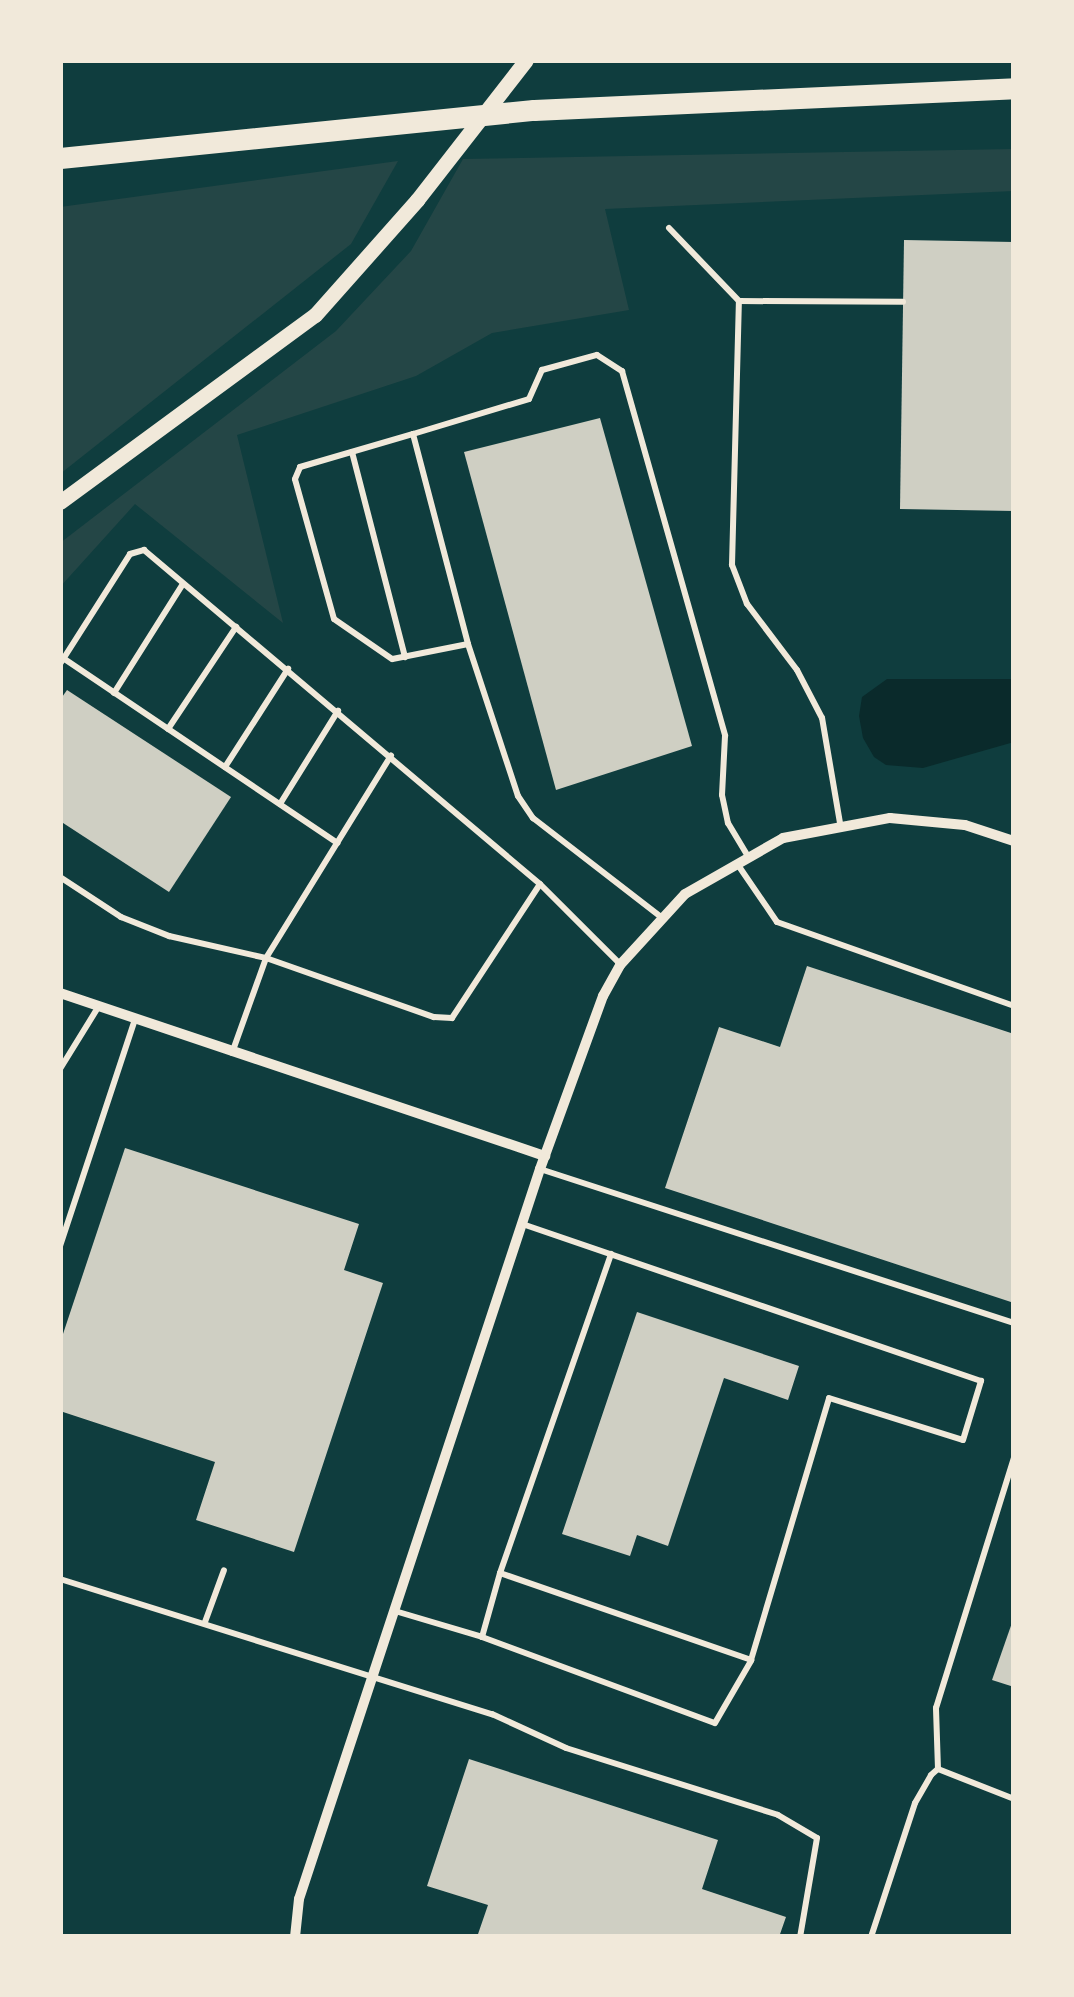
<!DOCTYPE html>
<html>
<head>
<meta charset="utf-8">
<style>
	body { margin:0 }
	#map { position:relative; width:1074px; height:1997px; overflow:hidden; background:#0f3d3e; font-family:Jost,sans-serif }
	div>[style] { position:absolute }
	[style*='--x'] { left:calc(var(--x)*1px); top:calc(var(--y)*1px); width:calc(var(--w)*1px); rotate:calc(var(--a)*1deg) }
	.green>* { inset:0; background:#244646 }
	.water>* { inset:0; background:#0a2a2b }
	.building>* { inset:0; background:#cfcfc3 }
	.service>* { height:6px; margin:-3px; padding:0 3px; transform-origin:3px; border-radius:3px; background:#f1e9da }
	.minor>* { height:10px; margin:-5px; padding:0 5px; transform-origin:5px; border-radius:5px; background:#f1e9da }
	.secondary>* { height:15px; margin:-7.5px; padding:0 7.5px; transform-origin:7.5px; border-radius:7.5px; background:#f1e9da }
	.motorway>* { height:21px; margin:-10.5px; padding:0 10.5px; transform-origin:10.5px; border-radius:10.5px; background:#f1e9da }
	span { translate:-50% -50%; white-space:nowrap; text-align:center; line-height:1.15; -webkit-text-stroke:9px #f1e9da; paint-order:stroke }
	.frame { position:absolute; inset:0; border:63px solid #f1e9da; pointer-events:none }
</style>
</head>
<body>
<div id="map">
	<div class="green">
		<i style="clip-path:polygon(1014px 149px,1014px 191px,605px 209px,629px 310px,492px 333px,416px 376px,237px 435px,283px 623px,135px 504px,60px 587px,60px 543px,336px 331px,411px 251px,463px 159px)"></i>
		<i style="clip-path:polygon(398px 161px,351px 244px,60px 474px,60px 207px)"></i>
	</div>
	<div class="water">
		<i style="clip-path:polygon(887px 679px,1014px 679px,1014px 742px,923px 768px,886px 765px,874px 757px,863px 738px,859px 716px,862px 697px)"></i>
	</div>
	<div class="building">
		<i style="clip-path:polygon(904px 240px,1014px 242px,1014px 511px,900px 509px)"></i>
		<i style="clip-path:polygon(600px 418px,692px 746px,556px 790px,464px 452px)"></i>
		<i style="clip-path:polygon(67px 690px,231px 797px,169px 892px,60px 821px,60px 700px)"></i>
		<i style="clip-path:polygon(807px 966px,1014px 1034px,1014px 1303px,665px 1188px,719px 1027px,780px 1047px)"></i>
		<i style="clip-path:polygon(125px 1148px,359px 1224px,344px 1270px,383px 1283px,294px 1552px,196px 1520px,215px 1462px,60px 1411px,60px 1343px)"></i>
		<i style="clip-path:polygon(637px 1312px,799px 1366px,788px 1400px,724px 1378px,668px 1546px,637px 1535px,630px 1556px,562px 1534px)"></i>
		<i style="clip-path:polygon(1014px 1617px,1014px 1687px,992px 1680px)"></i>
		<i style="clip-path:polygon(469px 1759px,718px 1840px,702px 1889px,786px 1917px,779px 1937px,477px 1937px,488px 1905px,427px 1886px)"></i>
	</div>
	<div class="service">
		<i style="--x:669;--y:228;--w:101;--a:46.2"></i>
		<i style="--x:413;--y:434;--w:121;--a:-16.8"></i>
		<i style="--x:529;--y:399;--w:32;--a:-66"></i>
		<i style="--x:542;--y:370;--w:57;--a:-15.3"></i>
		<i style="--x:597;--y:355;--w:30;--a:33"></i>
		<i style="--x:622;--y:371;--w:379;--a:74.2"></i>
		<i style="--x:725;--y:736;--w:59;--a:92.9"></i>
		<i style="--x:722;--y:795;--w:29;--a:78"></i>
		<i style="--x:728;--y:823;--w:37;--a:59"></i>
		<i style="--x:352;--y:452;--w:212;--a:75.5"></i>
		<i style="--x:468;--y:644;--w:77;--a:168.8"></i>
		<i style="--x:392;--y:659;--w:70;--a:-145.4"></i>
		<i style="--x:334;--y:619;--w:145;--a:-105.6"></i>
		<i style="--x:295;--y:479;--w:13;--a:-67"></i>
		<i style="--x:300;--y:467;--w:118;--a:-16.3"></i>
		<i style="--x:413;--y:434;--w:217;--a:75.3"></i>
		<i style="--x:468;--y:644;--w:160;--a:71.8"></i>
		<i style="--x:518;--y:796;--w:27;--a:56"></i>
		<i style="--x:533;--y:818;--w:160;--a:37.7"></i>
		<i style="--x:63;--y:658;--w:331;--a:34"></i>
		<i style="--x:60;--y:664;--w:130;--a:-57.5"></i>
		<i style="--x:130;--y:554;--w:15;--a:-16"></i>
		<i style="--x:144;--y:550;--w:518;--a:40.15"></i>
		<i style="--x:540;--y:884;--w:113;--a:45"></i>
		<i style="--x:114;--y:693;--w:129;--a:-57.7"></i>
		<i style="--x:168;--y:729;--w:123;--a:-56.3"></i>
		<i style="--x:225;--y:767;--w:117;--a:-57.3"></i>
		<i style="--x:280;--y:804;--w:110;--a:-58.1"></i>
		<i style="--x:840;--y:823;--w:107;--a:-99.7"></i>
		<i style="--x:822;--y:718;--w:54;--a:-117.5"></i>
		<i style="--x:797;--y:670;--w:83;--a:-127.1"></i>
		<i style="--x:747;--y:604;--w:42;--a:-111"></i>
		<i style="--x:732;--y:565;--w:264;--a:-88.5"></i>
		<i style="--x:739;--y:301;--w:164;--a:0.3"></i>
		<i style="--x:738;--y:865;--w:69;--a:55.6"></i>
		<i style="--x:777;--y:922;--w:251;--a:19.5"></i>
		<i style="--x:60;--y:877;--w:73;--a:33.3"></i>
		<i style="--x:121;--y:917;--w:52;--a:21.6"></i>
		<i style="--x:169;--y:936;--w:99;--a:12.8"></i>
		<i style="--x:266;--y:958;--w:178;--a:19.4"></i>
		<i style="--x:434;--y:1017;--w:18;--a:3"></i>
		<i style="--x:452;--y:1018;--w:160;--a:-56.7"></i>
		<i style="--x:232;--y:1053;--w:101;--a:-70.3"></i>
		<i style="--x:266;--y:958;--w:238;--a:-58.3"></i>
		<i style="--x:60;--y:1069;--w:70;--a:-58.3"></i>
		<i style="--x:540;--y:1169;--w:498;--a:18"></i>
		<i style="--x:60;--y:1246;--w:236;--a:-71.7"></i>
		<i style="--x:500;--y:1573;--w:338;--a:-70.8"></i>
		<i style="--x:60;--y:1579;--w:453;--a:17.4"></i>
		<i style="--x:492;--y:1714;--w:81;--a:24.7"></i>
		<i style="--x:566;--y:1748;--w:222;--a:17.5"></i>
		<i style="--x:778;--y:1815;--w:45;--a:30.5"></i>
		<i style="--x:817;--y:1838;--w:100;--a:99.7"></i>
		<i style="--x:395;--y:1611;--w:91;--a:16.6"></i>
		<i style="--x:482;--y:1637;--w:66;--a:-74.3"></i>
		<i style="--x:500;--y:1573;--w:266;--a:19.1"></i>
		<i style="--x:751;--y:1660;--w:273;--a:-73.4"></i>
		<i style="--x:829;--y:1398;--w:140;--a:17.4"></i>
		<i style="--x:963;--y:1440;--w:62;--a:-73"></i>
		<i style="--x:981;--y:1381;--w:484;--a:-161.1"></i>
		<i style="--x:205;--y:1622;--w:55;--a:-69.9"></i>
		<i style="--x:482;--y:1637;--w:248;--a:20.3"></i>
		<i style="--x:715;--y:1723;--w:72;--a:-59.9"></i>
		<i style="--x:938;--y:1769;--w:61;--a:-91.9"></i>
		<i style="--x:936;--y:1708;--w:262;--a:-72.7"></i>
		<i style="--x:871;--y:1937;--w:141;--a:-71.8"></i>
		<i style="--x:915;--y:1803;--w:32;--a:-60"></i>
		<i style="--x:931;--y:1775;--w:9;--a:-41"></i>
		<i style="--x:938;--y:1769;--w:82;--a:21.5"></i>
	</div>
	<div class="minor">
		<i style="--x:60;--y:993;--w:512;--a:18.58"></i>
		<i style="--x:295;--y:1937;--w:38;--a:-84"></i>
		<i style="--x:299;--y:1899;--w:769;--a:-71.73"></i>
		<i style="--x:540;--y:1169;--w:184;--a:-70"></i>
		<i style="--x:603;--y:996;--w:35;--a:-61"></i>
		<i style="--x:620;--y:965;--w:96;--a:-47.5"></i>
		<i style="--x:685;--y:894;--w:113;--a:-29.7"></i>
		<i style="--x:783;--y:838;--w:109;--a:-10.6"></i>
		<i style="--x:890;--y:818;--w:75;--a:5.3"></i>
		<i style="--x:965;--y:825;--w:52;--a:18.1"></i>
	</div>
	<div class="secondary">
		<i style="--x:60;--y:502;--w:316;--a:-36.3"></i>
		<i style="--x:315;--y:315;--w:154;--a:-48.4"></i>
		<i style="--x:417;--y:200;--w:177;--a:-52.1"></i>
	</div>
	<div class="motorway">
		<i style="--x:60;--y:158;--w:476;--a:-5.8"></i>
		<i style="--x:534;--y:110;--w:481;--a:-2.6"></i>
	</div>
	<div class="frame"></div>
</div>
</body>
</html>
